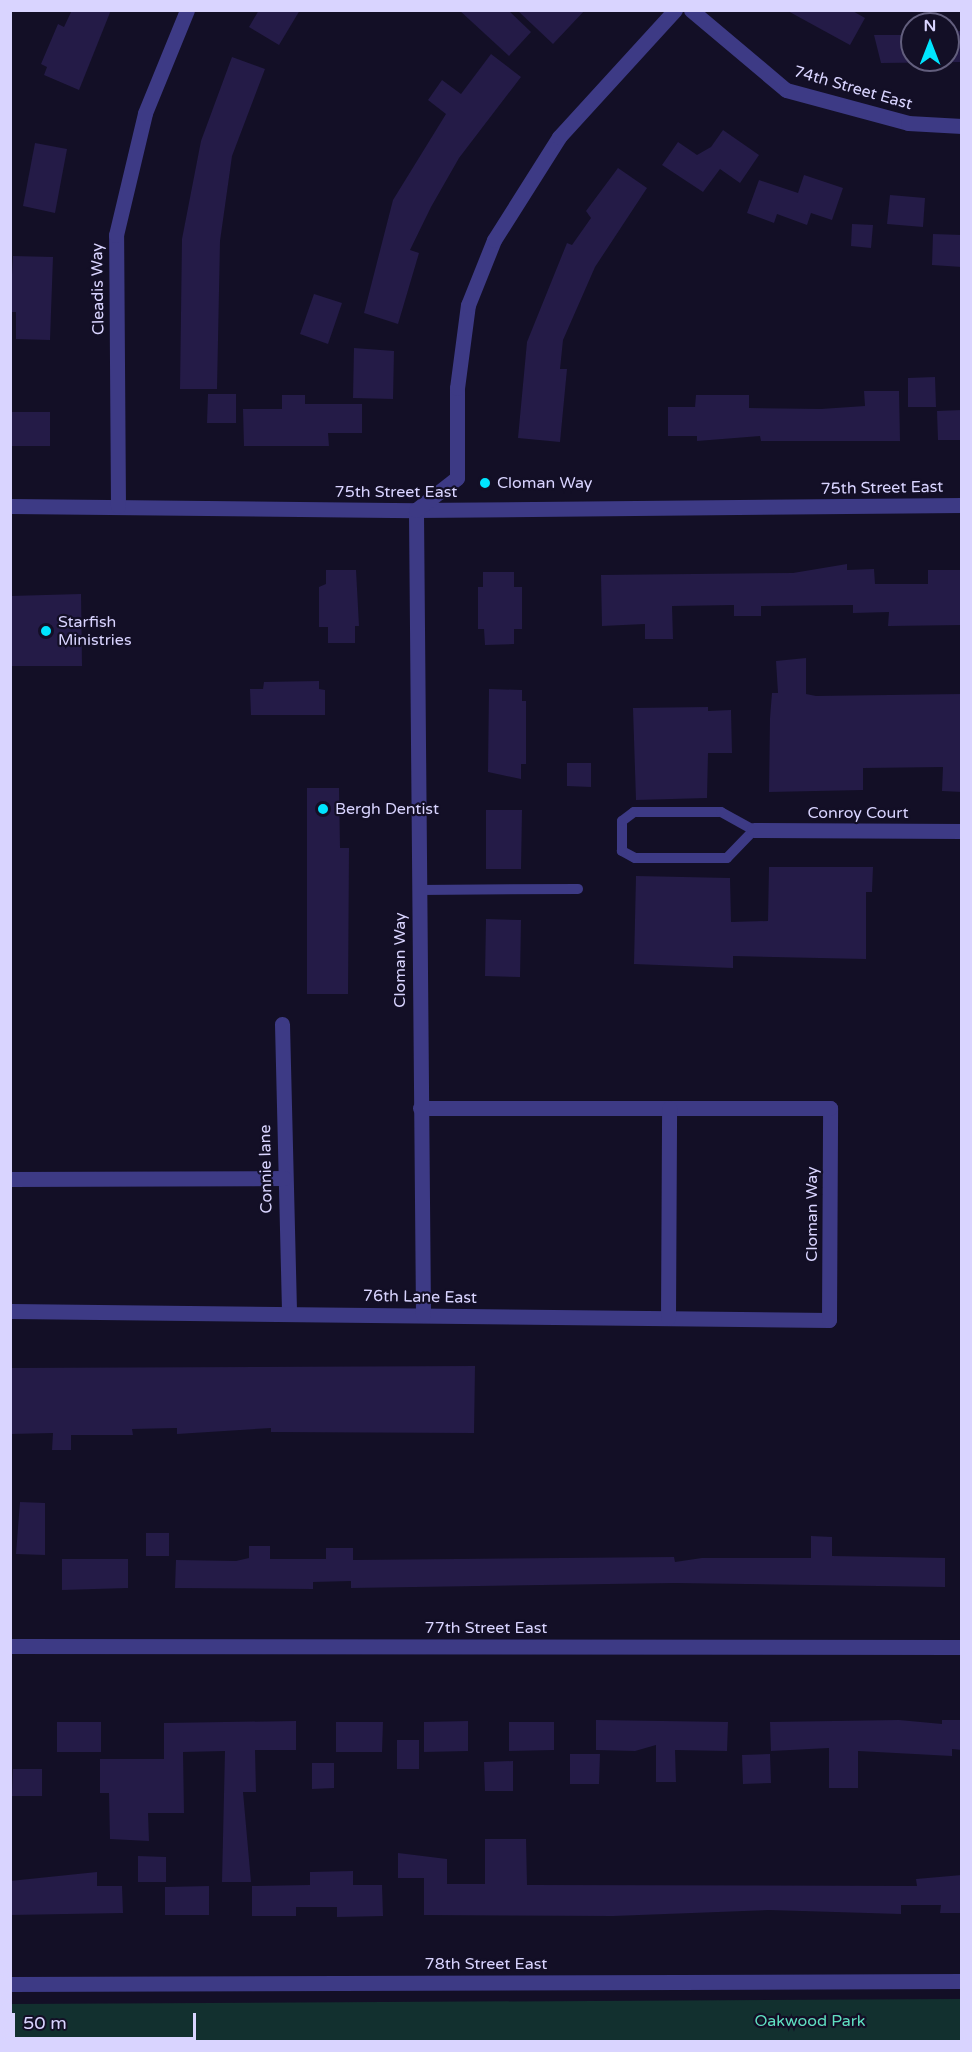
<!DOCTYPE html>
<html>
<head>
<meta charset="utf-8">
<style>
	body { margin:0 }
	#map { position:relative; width:972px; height:2052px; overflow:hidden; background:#130f26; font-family:"Varela Round",sans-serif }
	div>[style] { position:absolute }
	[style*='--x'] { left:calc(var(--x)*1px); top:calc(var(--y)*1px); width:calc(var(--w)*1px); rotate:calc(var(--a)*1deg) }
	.green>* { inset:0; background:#12302f }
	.building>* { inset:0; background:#241b47 }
	.lane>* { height:10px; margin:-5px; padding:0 5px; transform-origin:5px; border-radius:5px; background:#3d3a85 }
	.street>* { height:15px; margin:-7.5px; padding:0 7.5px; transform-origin:7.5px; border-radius:7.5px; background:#3d3a85 }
	.dots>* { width:16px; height:16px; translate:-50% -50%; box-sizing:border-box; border:3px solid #130f26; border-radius:50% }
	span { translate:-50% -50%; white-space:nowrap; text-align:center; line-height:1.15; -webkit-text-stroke:4.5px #130f26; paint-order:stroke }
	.street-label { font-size:16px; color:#d9d4ff }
	.poi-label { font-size:16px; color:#d9d4ff }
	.left { translate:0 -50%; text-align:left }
	.park-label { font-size:16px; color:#5fe0c0 }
	.frame { position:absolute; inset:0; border:12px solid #d9d4ff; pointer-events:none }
	.north { position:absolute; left:900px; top:12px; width:60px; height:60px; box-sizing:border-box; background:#130f26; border:2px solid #625e7d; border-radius:50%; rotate:0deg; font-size:16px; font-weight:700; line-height:24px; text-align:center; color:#d9d4ff }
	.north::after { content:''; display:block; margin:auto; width:21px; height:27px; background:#00e5ff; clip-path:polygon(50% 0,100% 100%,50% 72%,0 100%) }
	.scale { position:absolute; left:12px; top:2013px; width:184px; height:27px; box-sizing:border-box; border:3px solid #d9d4ff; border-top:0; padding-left:8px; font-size:18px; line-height:21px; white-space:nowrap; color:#d9d4ff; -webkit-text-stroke:4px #130f26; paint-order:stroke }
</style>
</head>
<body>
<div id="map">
	<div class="green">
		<i style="clip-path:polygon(961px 1999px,961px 2042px,10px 2041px,11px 2004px)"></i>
	</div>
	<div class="building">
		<i style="clip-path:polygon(72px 10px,111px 10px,79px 90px,44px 75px,47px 67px,41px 64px,58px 24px,64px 27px)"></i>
		<i style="clip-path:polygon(259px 10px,300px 10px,279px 45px,249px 27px)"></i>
		<i style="clip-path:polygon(459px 10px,508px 10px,531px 32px,509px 56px)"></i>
		<i style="clip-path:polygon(517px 10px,585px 10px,553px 44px)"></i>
		<i style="clip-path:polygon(786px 10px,851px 10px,865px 18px,850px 45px)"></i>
		<i style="clip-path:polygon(932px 18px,951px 19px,951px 31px,962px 31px,962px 62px,881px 63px,874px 35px,912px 35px,912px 60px,948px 60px,948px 24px,932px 24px)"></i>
		<i style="clip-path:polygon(491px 54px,521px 77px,459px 158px,431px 207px,410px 250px,419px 253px,398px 324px,364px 313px,393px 200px,446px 114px,428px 100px,442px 80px,461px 94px)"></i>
		<i style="clip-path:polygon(232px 57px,265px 69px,232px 156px,220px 241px,217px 389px,180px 389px,182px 239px,201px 141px)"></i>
		<i style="clip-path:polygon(723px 130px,759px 155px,740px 183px,720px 169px,703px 192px,662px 165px,678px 142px,697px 155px,711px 147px)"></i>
		<i style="clip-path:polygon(35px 143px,67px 149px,55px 213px,23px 206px)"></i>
		<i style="clip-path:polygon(618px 168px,647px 188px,595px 267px,563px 340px,560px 369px,567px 369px,560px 442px,518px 438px,527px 342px,567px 243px,572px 245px,591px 218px,586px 211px)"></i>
		<i style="clip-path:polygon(804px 175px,843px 188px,832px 220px,811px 213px,807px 225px,777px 214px,774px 223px,747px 213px,759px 180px,798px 193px)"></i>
		<i style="clip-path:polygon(890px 195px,925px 198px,923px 227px,887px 224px)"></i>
		<i style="clip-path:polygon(852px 224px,873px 225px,871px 248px,851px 246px)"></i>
		<i style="clip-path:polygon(933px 234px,962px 235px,962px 267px,932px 265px)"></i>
		<i style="clip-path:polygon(13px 256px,53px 257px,50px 340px,16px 339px,16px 312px,10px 312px)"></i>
		<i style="clip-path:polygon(314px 294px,342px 303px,328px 344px,300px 334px)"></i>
		<i style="clip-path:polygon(354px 348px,394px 351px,393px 399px,353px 398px)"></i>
		<i style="clip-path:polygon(935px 377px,936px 407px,908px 407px,908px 378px)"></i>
		<i style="clip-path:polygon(864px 391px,899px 391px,900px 441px,761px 441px,760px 436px,697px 441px,697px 436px,668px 436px,668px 407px,695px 407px,696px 395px,749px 395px,749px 408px,821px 409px,865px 406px)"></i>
		<i style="clip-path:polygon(208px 394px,236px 394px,236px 423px,207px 423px)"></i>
		<i style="clip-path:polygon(282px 395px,305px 395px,305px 404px,362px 404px,362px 433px,328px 433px,329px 446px,244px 446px,243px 409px,282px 409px)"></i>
		<i style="clip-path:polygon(962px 410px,962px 440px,938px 440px,937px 411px)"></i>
		<i style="clip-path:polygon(10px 412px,50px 412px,50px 446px,10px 446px)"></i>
		<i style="clip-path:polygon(847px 564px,847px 570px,874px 569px,875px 584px,928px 584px,928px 570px,962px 570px,962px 625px,888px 626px,889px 612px,853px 613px,853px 605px,761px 606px,761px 616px,734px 616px,734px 605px,672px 606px,673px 639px,645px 639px,645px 624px,602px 626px,601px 575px,793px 573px)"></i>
		<i style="clip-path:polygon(326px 570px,356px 570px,359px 626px,355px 626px,355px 643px,328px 643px,328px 627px,319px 627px,319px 587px,326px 584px)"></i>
		<i style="clip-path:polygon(483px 572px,514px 572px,514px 587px,522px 587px,522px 629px,514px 629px,514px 644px,485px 645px,484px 629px,478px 629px,478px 587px,483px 587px)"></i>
		<i style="clip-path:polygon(81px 594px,82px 666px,10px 666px,10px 596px)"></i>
		<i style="clip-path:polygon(806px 658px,806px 694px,816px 696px,962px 694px,962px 792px,942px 791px,943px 767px,863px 768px,863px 790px,769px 792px,770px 718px,772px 693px,778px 693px,776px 661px)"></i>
		<i style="clip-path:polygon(319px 681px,319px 689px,325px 690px,325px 715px,251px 715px,250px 689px,263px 689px,264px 682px)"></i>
		<i style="clip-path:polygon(489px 689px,522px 690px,522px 701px,526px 701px,526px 764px,521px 764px,521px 779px,488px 772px)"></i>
		<i style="clip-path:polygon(708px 707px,708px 711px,731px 710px,732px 753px,708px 753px,707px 798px,636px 800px,633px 708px)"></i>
		<i style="clip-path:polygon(567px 763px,591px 763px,591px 787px,567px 786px)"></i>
		<i style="clip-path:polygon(307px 788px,339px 788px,340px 848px,349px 848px,348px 994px,307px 994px)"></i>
		<i style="clip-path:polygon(486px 810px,522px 810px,521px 869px,486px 869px)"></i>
		<i style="clip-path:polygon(769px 867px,873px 867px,872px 892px,866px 892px,866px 959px,733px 956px,733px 968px,634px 964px,636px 876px,730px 878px,731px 922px,768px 921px)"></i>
		<i style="clip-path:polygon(486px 919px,521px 920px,520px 977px,485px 976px)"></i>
		<i style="clip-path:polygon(475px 1366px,474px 1433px,271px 1432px,271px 1428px,177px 1434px,177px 1428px,132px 1429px,133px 1435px,71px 1435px,71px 1450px,52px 1450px,53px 1433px,10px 1434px,10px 1368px)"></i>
		<i style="clip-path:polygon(20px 1502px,45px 1503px,45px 1555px,16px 1554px)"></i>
		<i style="clip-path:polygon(146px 1533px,169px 1533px,169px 1556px,146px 1556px)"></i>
		<i style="clip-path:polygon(811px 1536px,832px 1537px,832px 1556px,945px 1558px,945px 1587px,675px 1583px,351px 1588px,351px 1581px,313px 1582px,313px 1589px,175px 1588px,176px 1560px,236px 1561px,249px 1558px,249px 1546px,270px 1546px,270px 1559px,326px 1559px,326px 1548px,353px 1548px,353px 1560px,674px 1557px,675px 1562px,702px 1558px,811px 1558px)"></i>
		<i style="clip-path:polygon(62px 1559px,128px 1559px,128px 1588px,62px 1590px)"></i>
		<i style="clip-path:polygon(596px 1720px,728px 1722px,727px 1751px,675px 1750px,676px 1782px,656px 1782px,656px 1745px,635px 1751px,596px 1750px)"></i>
		<i style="clip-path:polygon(899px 1720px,942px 1724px,942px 1720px,962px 1720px,962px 1750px,952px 1749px,952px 1756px,858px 1751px,858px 1788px,829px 1788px,829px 1748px,771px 1751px,770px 1722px)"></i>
		<i style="clip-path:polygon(296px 1721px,296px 1750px,255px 1750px,256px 1792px,243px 1792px,251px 1882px,222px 1882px,225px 1751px,183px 1752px,184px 1813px,148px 1813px,149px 1841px,110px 1839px,109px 1793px,100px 1793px,100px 1759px,164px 1759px,164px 1723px)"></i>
		<i style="clip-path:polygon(468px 1721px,468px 1751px,424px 1752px,424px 1722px)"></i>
		<i style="clip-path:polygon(57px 1722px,101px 1722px,101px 1752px,57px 1752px)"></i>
		<i style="clip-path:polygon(336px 1722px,383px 1722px,382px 1752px,336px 1752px)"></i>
		<i style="clip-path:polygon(509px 1722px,554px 1722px,554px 1750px,509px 1751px)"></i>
		<i style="clip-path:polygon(397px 1740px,419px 1740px,419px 1769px,397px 1769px)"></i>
		<i style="clip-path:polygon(570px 1754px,600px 1754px,599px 1784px,570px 1784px)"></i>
		<i style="clip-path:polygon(770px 1754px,771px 1783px,743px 1784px,742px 1755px)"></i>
		<i style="clip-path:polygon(513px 1761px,513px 1791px,485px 1791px,484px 1762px)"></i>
		<i style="clip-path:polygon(312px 1763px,334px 1763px,334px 1788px,312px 1789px)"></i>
		<i style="clip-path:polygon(13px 1769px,42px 1769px,42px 1796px,12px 1796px)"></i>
		<i style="clip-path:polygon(485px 1839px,526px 1839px,527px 1885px,917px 1886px,916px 1879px,962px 1875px,962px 1913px,940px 1913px,941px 1905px,901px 1905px,901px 1914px,769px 1910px,613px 1916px,424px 1915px,424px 1878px,398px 1878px,398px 1853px,447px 1859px,447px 1884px,485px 1884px)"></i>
		<i style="clip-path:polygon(138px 1856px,166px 1857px,166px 1882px,138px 1882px)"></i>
		<i style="clip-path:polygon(353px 1871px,353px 1885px,382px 1885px,383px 1916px,337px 1917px,337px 1907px,296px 1907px,296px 1916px,252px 1916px,252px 1886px,310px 1885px,310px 1872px)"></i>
		<i style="clip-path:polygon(97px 1872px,97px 1886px,122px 1886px,123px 1913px,10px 1915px,10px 1881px)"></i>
		<i style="clip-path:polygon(209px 1886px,209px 1915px,165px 1915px,165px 1887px)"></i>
	</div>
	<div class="lane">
		<i style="--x:634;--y:812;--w:87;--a:0"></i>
		<i style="--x:721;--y:812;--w:38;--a:29"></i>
		<i style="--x:754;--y:830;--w:39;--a:134"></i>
		<i style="--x:727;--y:858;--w:92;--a:180"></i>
		<i style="--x:635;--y:858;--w:15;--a:-152"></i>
		<i style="--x:622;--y:851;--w:30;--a:-90"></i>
		<i style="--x:622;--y:821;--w:15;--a:-37"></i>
		<i style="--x:418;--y:890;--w:160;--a:-0.4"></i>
	</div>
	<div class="street">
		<i style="--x:691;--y:10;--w:124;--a:40.1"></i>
		<i style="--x:786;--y:90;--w:126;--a:15.1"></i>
		<i style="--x:908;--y:123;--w:54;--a:3.2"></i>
		<i style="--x:10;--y:506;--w:406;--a:0.6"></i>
		<i style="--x:416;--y:510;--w:546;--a:-0.52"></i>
		<i style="--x:118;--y:506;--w:271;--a:-90.4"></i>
		<i style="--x:116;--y:235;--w:125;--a:-76.6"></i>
		<i style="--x:145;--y:113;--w:111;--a:-67.8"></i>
		<i style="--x:754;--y:830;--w:208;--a:0.3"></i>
		<i style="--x:282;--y:1024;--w:290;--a:88.6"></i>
		<i style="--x:10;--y:1179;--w:274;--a:-0.2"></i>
		<i style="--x:10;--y:1311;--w:819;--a:0.63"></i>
		<i style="--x:829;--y:1320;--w:212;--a:-89.7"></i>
		<i style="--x:830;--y:1108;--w:410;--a:180"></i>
		<i style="--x:423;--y:1315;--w:805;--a:-90.5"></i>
		<i style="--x:416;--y:510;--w:52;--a:-38"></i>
		<i style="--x:457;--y:478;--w:90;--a:-90"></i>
		<i style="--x:457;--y:388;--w:84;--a:-82.5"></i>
		<i style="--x:468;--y:305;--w:70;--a:-68.2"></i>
		<i style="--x:494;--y:240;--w:122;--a:-57.7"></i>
		<i style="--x:559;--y:137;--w:172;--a:-47.6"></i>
		<i style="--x:668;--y:1318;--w:210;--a:-89.7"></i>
		<i style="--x:10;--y:1646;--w:952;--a:0.06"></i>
		<i style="--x:10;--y:1984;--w:952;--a:-0.18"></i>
	</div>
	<div class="dots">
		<i style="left:485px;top:483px;background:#00e5ff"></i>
		<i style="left:46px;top:631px;background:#00e5ff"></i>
		<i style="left:323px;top:809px;background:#00e5ff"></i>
	</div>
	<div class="street-label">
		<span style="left:853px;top:88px;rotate:16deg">74th Street East</span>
		<span style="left:98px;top:289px;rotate:-91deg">Cleadis Way</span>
		<span style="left:882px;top:488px;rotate:-1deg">75th Street East</span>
		<span style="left:396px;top:492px">75th Street East</span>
		<span style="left:858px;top:813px">Conroy Court</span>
		<span style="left:400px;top:960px;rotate:-90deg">Cloman Way</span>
		<span style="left:266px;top:1169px;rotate:-91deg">Connie lane</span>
		<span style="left:812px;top:1214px;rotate:-90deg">Cloman Way</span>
		<span style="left:420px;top:1297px;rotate:1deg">76th Lane East</span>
		<span style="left:486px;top:1628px">77th Street East</span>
		<span style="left:486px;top:1964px">78th Street East</span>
	</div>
	<div class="poi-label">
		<span class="left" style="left:497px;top:483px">Cloman Way</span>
		<span class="left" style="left:58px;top:631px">Starfish<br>Ministries</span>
		<span class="left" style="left:335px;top:809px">Bergh Dentist</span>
	</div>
	<div class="park-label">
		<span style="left:810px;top:2021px">Oakwood Park</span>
	</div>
	<div class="frame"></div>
	<div class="north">N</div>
	<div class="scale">50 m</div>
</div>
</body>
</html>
